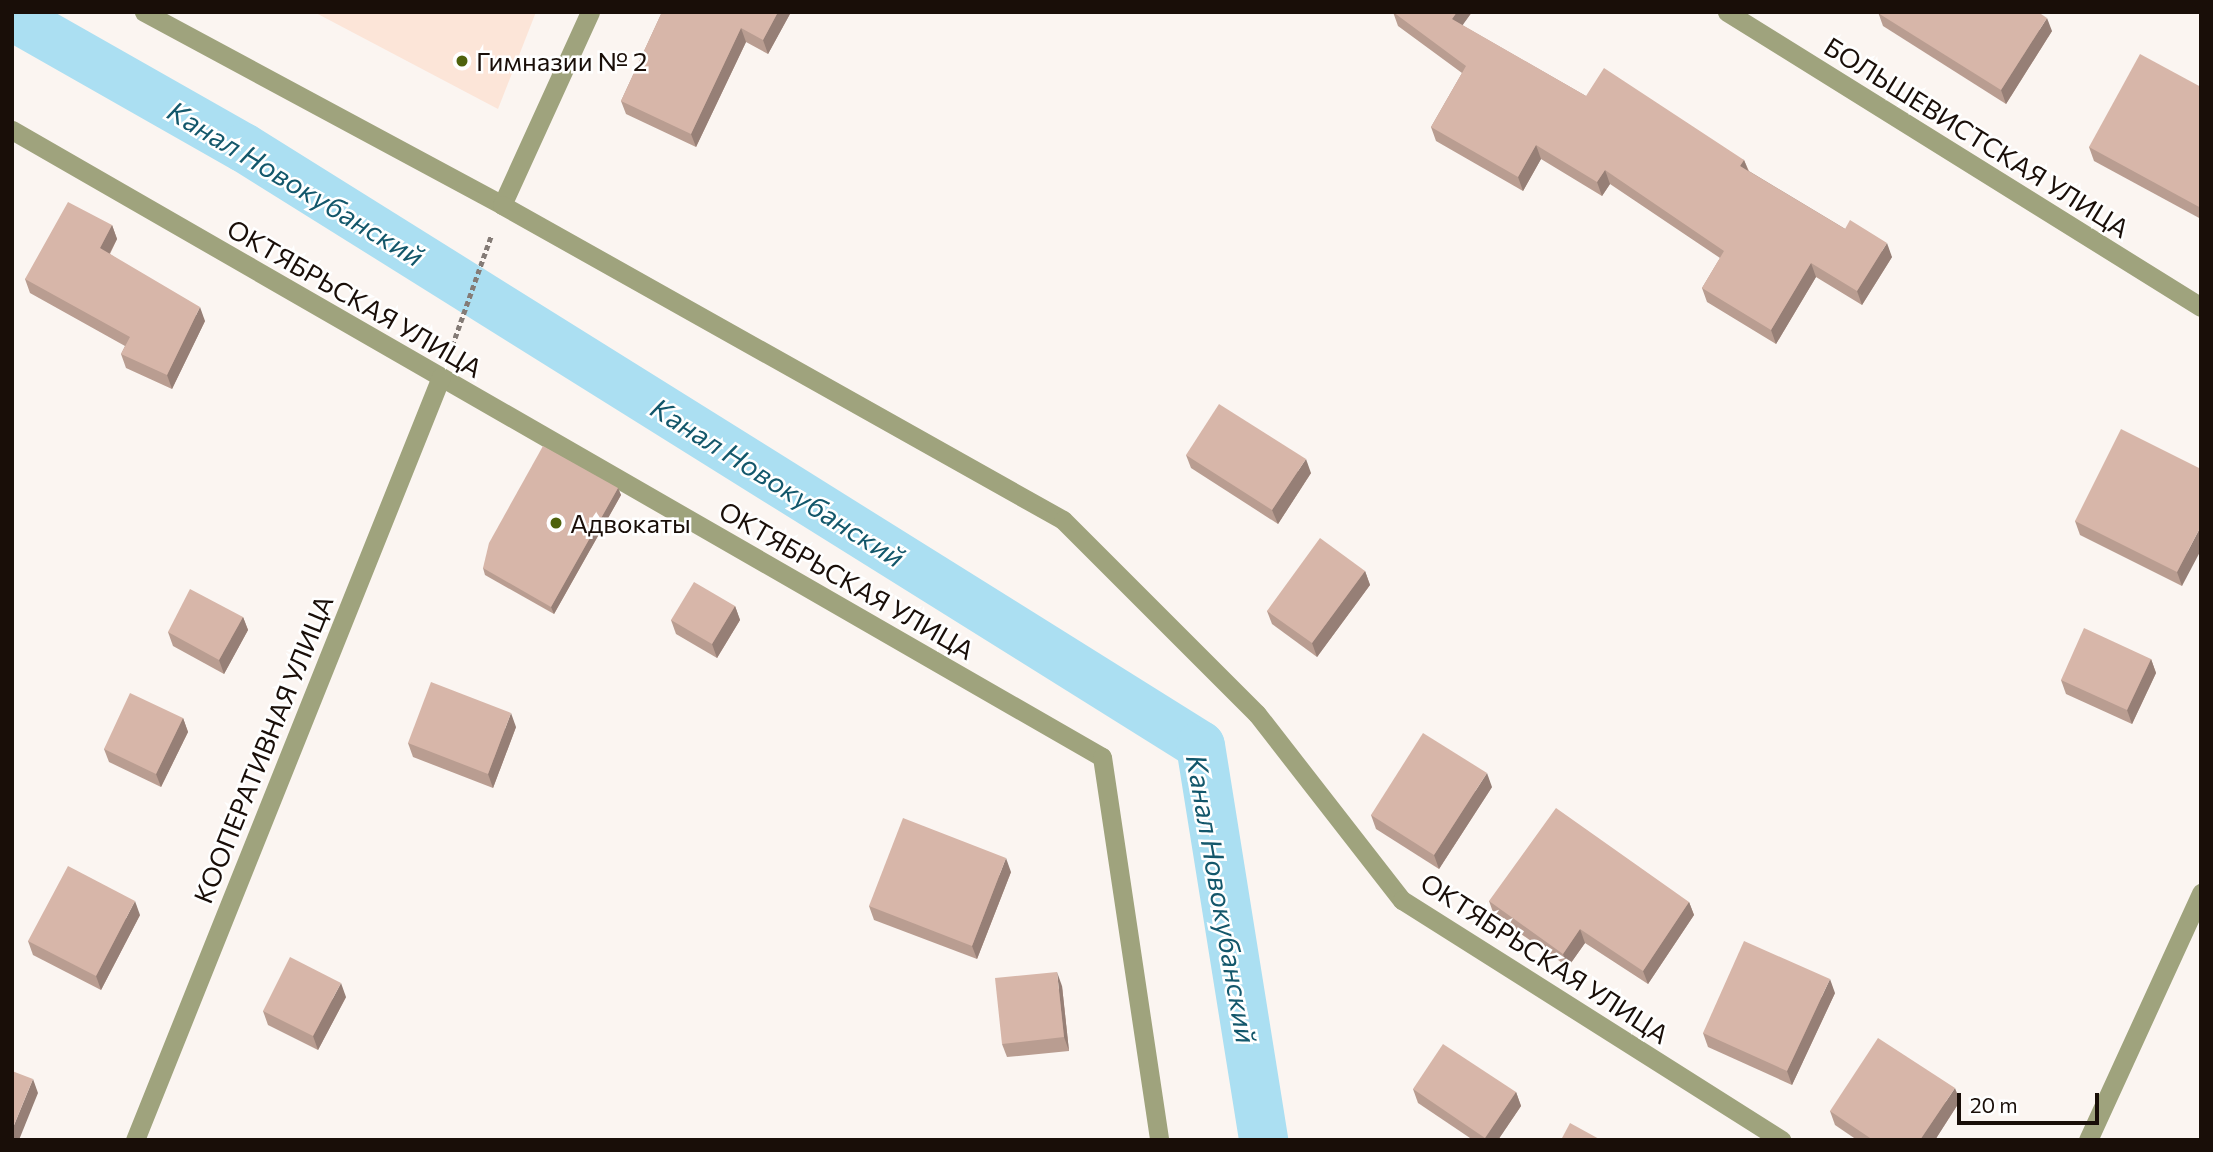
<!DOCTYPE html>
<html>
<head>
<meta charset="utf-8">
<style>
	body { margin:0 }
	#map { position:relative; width:2213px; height:1152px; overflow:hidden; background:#fbf5f1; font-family:Commissioner,sans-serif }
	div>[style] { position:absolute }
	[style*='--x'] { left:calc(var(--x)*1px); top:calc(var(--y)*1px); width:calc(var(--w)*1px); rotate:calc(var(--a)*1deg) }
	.built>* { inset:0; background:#fce5d8 }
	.canal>* { height:49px; margin:-24.5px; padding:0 24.5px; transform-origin:24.5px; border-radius:24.5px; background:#abdff2 }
	.path>* { height:4.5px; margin-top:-2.25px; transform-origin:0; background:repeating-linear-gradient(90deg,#847b76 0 5px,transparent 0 8.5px) }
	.service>* { height:19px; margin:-9.5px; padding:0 9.5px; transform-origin:9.5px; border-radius:9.5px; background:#9fa37d }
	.minor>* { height:19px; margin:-9.5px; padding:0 9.5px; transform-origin:9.5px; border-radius:9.5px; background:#9fa37d }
	.wall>* { inset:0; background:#b99d91 }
	.shaded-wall>* { inset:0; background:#967f76 }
	.building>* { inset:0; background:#d7b6a9 }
	.dots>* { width:19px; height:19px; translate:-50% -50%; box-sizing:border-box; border:4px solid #fff; border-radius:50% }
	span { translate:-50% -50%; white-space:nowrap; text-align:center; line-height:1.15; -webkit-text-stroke:5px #fff; paint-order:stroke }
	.poi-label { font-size:26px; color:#190e08 }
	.left { translate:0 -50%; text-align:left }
	.street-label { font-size:26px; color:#190e08 }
	.water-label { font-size:28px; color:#13576b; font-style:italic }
	.frame { position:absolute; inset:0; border:14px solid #190e08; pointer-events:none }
	.scale { position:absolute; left:1957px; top:1093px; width:142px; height:32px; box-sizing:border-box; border:4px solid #190e08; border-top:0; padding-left:9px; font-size:21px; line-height:24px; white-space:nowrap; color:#190e08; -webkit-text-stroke:5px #fff; paint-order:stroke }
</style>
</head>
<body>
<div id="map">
	<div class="built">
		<i style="clip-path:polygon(314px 12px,536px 12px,498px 109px)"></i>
	</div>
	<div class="canal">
		<i style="--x:12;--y:16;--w:266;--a:29.6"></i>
		<i style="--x:243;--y:147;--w:1128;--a:32"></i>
		<i style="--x:1200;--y:745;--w:400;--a:80.9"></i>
	</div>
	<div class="path">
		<i style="--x:452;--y:346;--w:117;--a:-70.5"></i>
	</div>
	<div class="service">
		<i style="--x:144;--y:12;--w:407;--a:28.3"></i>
	</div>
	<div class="minor">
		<i style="--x:590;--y:12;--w:212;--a:114.5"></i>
		<i style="--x:502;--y:205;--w:643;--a:29.31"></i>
		<i style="--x:1063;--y:520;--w:274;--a:45"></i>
		<i style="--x:1257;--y:714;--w:236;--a:52.1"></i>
		<i style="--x:1402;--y:900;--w:449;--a:32.3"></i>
		<i style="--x:1727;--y:12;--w:558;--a:31.9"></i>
		<i style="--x:12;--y:130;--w:1257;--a:29.91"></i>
		<i style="--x:1102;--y:757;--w:387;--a:81.5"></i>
		<i style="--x:135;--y:1140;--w:822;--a:-68.15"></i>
		<i style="--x:2088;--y:1140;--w:272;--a:-65.4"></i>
	</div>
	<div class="wall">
		<i style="clip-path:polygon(662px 12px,791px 12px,768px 54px,746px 42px,696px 147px,626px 114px,621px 101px)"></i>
		<i style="clip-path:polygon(1393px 12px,1472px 12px,1462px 25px,1586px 96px,1744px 160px,1749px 171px,1892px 257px,1862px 305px,1816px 277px,1776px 344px,1707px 302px,1702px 288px,1720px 258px,1610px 184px,1602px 196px,1541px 159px,1523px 191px,1436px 141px,1431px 127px,1462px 73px,1398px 26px)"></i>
		<i style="clip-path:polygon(1878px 12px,2052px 31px,2006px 104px,1883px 26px)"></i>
		<i style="clip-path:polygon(2201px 87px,2201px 219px,2094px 161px,2089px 147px)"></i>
		<i style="clip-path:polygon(112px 225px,117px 239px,110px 254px,205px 321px,172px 389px,126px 368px,121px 354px,125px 346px,30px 293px,25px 279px)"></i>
		<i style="clip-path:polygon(1186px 455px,1311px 473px,1278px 524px,1191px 468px)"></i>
		<i style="clip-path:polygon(2201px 469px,2182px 586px,2080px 535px,2075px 521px)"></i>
		<i style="clip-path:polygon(618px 488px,621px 495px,554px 614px,485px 575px,483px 568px)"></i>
		<i style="clip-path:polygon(1365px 571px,1370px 585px,1317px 657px,1272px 624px,1267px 611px)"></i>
		<i style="clip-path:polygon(735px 606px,740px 620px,717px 658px,676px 634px,671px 620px)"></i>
		<i style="clip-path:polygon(243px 617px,248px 630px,224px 674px,173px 646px,168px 632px)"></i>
		<i style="clip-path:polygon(2151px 659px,2156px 673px,2132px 724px,2066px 694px,2061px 680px)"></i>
		<i style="clip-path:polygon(183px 718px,188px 732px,161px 787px,109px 762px,104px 749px)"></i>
		<i style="clip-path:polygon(516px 727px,493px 788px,413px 757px,408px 743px)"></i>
		<i style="clip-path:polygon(1492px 787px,1439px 869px,1376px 829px,1371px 815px)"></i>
		<i style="clip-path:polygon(1011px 872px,977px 959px,874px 920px,869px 906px)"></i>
		<i style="clip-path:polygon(1489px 901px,1689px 902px,1694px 915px,1648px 984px,1585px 943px,1568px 967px,1494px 915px)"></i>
		<i style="clip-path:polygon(140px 915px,101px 990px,33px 955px,28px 941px)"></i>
		<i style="clip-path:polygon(1062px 986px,1069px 1051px,1007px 1057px,1002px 1044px)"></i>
		<i style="clip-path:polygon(1835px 993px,1792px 1085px,1708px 1047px,1703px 1033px)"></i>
		<i style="clip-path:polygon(346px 997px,318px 1050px,268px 1025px,263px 1011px)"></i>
		<i style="clip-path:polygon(1413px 1089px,1516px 1092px,1521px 1106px,1498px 1140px,1473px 1140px,1418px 1103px)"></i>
		<i style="clip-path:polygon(1960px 1101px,1935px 1140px,1857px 1140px,1835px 1125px,1830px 1111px)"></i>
	</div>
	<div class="shaded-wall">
		<i style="clip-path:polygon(778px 12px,791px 12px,768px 54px,763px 40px)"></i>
		<i style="clip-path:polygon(1457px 12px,1472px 12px,1457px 33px,1452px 19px)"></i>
		<i style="clip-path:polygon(2047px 18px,2052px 31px,2006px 104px,2001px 90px)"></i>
		<i style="clip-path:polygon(741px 28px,746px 42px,696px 147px,691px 134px)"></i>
		<i style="clip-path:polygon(1536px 145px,1541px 159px,1523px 191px,1518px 177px)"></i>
		<i style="clip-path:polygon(1744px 160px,1749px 173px,1740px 166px)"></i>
		<i style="clip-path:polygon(1605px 170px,1610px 184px,1602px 196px,1597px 182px)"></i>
		<i style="clip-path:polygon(112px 225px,117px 239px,105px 262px,100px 248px)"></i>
		<i style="clip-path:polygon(1887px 243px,1892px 257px,1862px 305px,1857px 291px)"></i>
		<i style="clip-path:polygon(1811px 263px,1816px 277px,1776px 344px,1771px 330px)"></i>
		<i style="clip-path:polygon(200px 307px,205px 321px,172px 389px,167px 375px)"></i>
		<i style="clip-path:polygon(1306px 459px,1311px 473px,1278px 524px,1272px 510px)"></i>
		<i style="clip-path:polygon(618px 488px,621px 495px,554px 614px,551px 607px)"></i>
		<i style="clip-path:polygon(2201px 526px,2201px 550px,2182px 586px,2177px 572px)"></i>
		<i style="clip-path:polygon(1365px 571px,1370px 585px,1317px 657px,1312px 643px)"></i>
		<i style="clip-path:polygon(735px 606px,740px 620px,717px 658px,712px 644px)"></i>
		<i style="clip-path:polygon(243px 617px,248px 630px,224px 674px,219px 660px)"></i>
		<i style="clip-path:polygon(2151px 659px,2156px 673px,2132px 724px,2127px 710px)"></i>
		<i style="clip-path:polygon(511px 713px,516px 727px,493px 788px,488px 774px)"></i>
		<i style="clip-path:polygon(183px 718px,188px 732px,161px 787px,156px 774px)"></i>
		<i style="clip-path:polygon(1487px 773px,1492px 787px,1439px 869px,1434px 855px)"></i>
		<i style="clip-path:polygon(1006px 858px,1011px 872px,977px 959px,972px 946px)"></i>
		<i style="clip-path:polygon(135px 901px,140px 915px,101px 990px,96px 976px)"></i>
		<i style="clip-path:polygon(1689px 902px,1694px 915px,1648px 984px,1643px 971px)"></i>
		<i style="clip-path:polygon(1580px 929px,1585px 943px,1568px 967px,1563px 954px)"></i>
		<i style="clip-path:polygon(1057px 972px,1062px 986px,1069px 1051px,1064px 1037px)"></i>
		<i style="clip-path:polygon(1830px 979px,1835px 993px,1792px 1085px,1787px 1071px)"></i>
		<i style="clip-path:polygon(341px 983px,346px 997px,318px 1050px,313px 1036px)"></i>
		<i style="clip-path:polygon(33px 1079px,38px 1093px,19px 1140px,12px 1140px,12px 1130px)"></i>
		<i style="clip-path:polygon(1955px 1088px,1960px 1101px,1935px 1140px,1920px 1140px)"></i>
		<i style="clip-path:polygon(1516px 1092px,1521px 1106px,1498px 1140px,1486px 1140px,1485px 1138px)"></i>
	</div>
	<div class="building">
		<i style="clip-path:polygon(662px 12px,778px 12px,763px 40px,741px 28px,691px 134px,621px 101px)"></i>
		<i style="clip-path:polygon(1393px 12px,1457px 12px,1452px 19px,1586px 96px,1604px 68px,1744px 160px,1740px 166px,1845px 229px,1850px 220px,1887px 243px,1857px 291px,1811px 263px,1771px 330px,1702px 288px,1724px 251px,1605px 170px,1597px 182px,1536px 145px,1518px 177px,1431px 127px,1466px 66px)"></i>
		<i style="clip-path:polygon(2038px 12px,2047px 18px,2001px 90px,1878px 13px)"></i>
		<i style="clip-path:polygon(2140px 54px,2201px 87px,2201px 208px,2089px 147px)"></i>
		<i style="clip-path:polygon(68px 202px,112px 225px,100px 248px,200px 307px,167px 375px,121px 354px,130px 337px,25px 279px)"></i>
		<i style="clip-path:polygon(1219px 404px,1306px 459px,1272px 510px,1186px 455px)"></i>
		<i style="clip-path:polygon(2121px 429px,2201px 469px,2201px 526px,2177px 572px,2075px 521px)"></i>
		<i style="clip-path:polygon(543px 446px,618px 488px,551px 607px,483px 568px,489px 543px)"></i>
		<i style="clip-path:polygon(1320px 538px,1365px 571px,1312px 643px,1267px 611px)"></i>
		<i style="clip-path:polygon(694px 582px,735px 606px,712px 644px,671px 620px)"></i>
		<i style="clip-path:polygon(190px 589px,243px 617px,219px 660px,168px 632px)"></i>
		<i style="clip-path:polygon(2084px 628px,2151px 659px,2127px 710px,2061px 680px)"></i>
		<i style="clip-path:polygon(431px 682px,511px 713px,488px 774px,408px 743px)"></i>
		<i style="clip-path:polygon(130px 693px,183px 718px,156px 774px,104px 749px)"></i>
		<i style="clip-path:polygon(1423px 733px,1487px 773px,1434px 855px,1371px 815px)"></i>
		<i style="clip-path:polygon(1556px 808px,1689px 902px,1643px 971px,1580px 929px,1563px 954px,1489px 901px)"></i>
		<i style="clip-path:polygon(903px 818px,1006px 858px,972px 946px,869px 906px)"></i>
		<i style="clip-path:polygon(68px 866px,135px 901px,96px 976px,28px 941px)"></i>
		<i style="clip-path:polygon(1744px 941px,1830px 979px,1787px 1071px,1703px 1033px)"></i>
		<i style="clip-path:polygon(290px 957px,341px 983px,313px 1036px,263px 1011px)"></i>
		<i style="clip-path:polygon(1057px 972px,1064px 1037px,1002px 1044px,995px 978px)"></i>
		<i style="clip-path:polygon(1878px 1038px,1955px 1088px,1920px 1140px,1873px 1140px,1830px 1111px)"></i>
		<i style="clip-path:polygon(1443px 1044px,1516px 1092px,1485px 1138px,1413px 1089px)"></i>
		<i style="clip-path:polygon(12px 1071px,33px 1079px,12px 1130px)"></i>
		<i style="clip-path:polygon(1570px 1123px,1601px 1140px,1561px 1140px)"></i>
	</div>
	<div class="dots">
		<i style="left:462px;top:61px;background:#4e620c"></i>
		<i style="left:556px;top:523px;background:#4e620c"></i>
	</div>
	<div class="poi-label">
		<span class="left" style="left:476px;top:61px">Гимназии № 2</span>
		<span class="left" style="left:570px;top:523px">Адвокаты</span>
	</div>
	<div class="street-label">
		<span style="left:1977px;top:137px;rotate:32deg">БОЛЬШЕВИСТСКАЯ УЛИЦА</span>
		<span style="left:355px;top:298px;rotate:30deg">ОКТЯБРЬСКАЯ УЛИЦА</span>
		<span style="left:847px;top:580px;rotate:30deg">ОКТЯБРЬСКАЯ УЛИЦА</span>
		<span style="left:263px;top:749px;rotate:-68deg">КООПЕРАТИВНАЯ УЛИЦА</span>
		<span style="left:1545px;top:958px;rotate:33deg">ОКТЯБРЬСКАЯ УЛИЦА</span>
	</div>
	<div class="water-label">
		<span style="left:296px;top:183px;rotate:31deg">Канал Новокубанский</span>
		<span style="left:778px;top:482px;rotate:32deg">Канал Новокубанский</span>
		<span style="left:1222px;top:899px;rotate:80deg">Канал Новокубанский</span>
	</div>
	<div class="frame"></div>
	<div class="scale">20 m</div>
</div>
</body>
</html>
